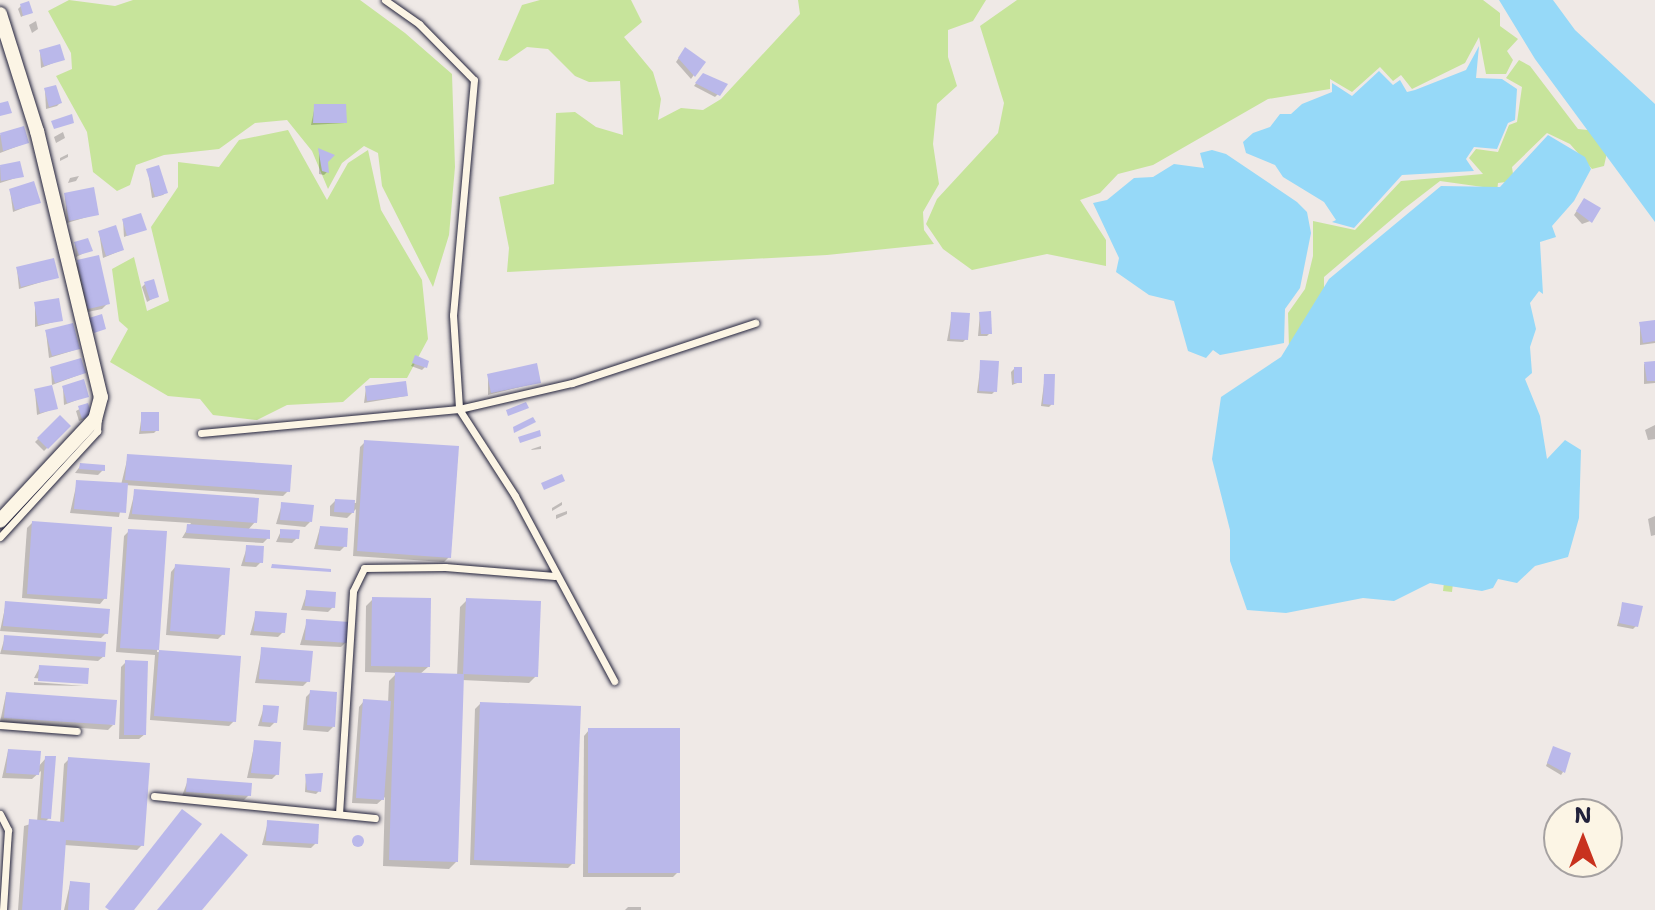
<!DOCTYPE html>
<html>
<head>
<meta charset="utf-8">
<style>
	body { margin:0 }
	#map { position:relative; width:1655px; height:910px; overflow:hidden; background:#efe9e6; font-family:"Shantell Sans",sans-serif }
	div>[style] { position:absolute }
	[style*='--x'] { left:calc(var(--x)*1px); top:calc(var(--y)*1px); width:calc(var(--w)*1px); rotate:calc(var(--a)*1deg) }
	.green>* { inset:0; background:#c7e49b }
	.water>* { inset:0; background:#96d9f8 }
	.shadow>* { inset:0; background:#0003 }
	.building>* { inset:0; background:#bab8ea }
	.round { border-radius:50% }
	.roads { filter:drop-shadow(0 0 2px #22223b) drop-shadow(0 0 2px #22223b) }
	.lane>* { height:7px; margin:-3.5px; padding:0 3.5px; transform-origin:3.5px; border-radius:3.5px; background:#fcf5e5 }
	.street>* { height:14px; margin:-7px; padding:0 7px; transform-origin:7px; border-radius:7px; background:#fcf5e5 }
	span { translate:-50% -50%; white-space:nowrap; text-align:center; line-height:1.15; -webkit-text-stroke:6px #fcf5e5; paint-order:stroke }
	.north { position:absolute; left:1543px; top:798px; width:80px; height:80px; box-sizing:border-box; background:#fcf5e5; border:2px solid #a5a1a1; border-radius:50%; rotate:0deg; font-size:22px; font-weight:700; line-height:32px; text-align:center; color:#22223b }
	.north::after { content:''; display:block; margin:auto; width:28px; height:36px; background:#c8321e; clip-path:polygon(50% 0,100% 100%,50% 72%,0 100%) }
</style>
</head>
<body>
<div id="map">
	<div class="green">
		<i style="clip-path:polygon(69px 0,115px 6px,133px 0,360px 0,405px 33px,452px 74px,455px 167px,449px 235px,433px 287px,382px 186px,378px 153px,364px 146px,342px 163px,328px 189px,312px 151px,287px 120px,255px 123px,219px 149px,164px 155px,136px 165px,130px 185px,117px 191px,93px 172px,87px 132px,56px 76px,72px 69px,71px 53px,48px 11px)"></i>
		<i style="clip-path:polygon(540px 0,631px 0,642px 22px,624px 37px,653px 72px,661px 99px,658px 120px,681px 108px,703px 110px,721px 99px,800px 14px,798px 0,986px 0,973px 21px,948px 30px,948px 57px,957px 86px,937px 104px,933px 144px,939px 184px,923px 212px,924px 230px,934px 244px,827px 255px,507px 272px,509px 248px,499px 197px,554px 184px,556px 113px,575px 112px,596px 127px,623px 135px,620px 81px,589px 82px,575px 76px,548px 49px,527px 47px,507px 61px,498px 60px,522px 5px)"></i>
		<i style="clip-path:polygon(1017px 0,1483px 0,1500px 13px,1500px 26px,1518px 39px,1507px 51px,1513px 60px,1506px 74px,1486px 74px,1479px 37px,1465px 63px,1412px 89px,1401px 75px,1393px 81px,1380px 67px,1352px 92px,1330px 79px,1330px 89px,1268px 99px,1153px 165px,1118px 174px,1100px 193px,1080px 200px,1106px 240px,1106px 266px,1047px 254px,972px 270px,943px 249px,926px 224px,937px 199px,998px 133px,1004px 103px,980px 26px)"></i>
		<i style="clip-path:polygon(1519px 60px,1530px 66px,1578px 129px,1597px 131px,1607px 153px,1604px 166px,1592px 169px,1570px 144px,1547px 133px,1512px 167px,1514px 181px,1498px 183px,1452px 592px,1443px 591px,1490px 188px,1440px 181px,1405px 208px,1324px 277px,1324px 296px,1289px 348px,1288px 313px,1305px 289px,1313px 256px,1313px 221px,1355px 230px,1401px 181px,1483px 174px,1469px 158px,1476px 149px,1498px 152px,1509px 125px,1517px 122px,1522px 87px,1506px 78px)"></i>
		<i style="clip-path:polygon(288px 130px,327px 200px,348px 163px,368px 150px,381px 210px,422px 280px,428px 339px,407px 378px,370px 378px,343px 402px,287px 405px,257px 420px,213px 415px,200px 399px,168px 396px,110px 362px,128px 329px,119px 321px,112px 269px,134px 257px,147px 311px,169px 301px,151px 227px,178px 187px,178px 162px,219px 167px,239px 140px)"></i>
	</div>
	<div class="water">
		<i style="clip-path:polygon(1499px 0,1553px 0,1575px 30px,1655px 104px,1655px 222px,1535px 59px)"></i>
		<i style="clip-path:polygon(1479px 46px,1476px 78px,1502px 79px,1517px 89px,1515px 120px,1508px 123px,1497px 149px,1474px 147px,1466px 159px,1474px 171px,1402px 175px,1354px 228px,1332px 222px,1336px 220px,1324px 202px,1283px 177px,1275px 165px,1246px 153px,1243px 142px,1253px 133px,1270px 127px,1280px 114px,1291px 114px,1302px 104px,1332px 92px,1332px 83px,1352px 96px,1379px 71px,1393px 85px,1400px 80px,1407px 92px,1415px 90px,1466px 70px)"></i>
		<i style="clip-path:polygon(1548px 135px,1585px 157px,1591px 169px,1574px 201px,1552px 226px,1556px 237px,1540px 242px,1543px 294px,1539px 291px,1530px 303px,1536px 329px,1530px 347px,1532px 373px,1525px 379px,1540px 416px,1547px 459px,1565px 440px,1581px 450px,1579px 518px,1568px 557px,1535px 566px,1517px 583px,1498px 579px,1493px 588px,1482px 591px,1430px 583px,1394px 601px,1363px 598px,1286px 613px,1247px 610px,1230px 561px,1230px 530px,1212px 459px,1221px 397px,1281px 357px,1329px 279px,1441px 186px,1500px 187px)"></i>
		<i style="clip-path:polygon(1212px 150px,1226px 154px,1297px 202px,1307px 212px,1311px 233px,1300px 288px,1285px 309px,1284px 343px,1220px 355px,1213px 350px,1206px 358px,1188px 351px,1174px 301px,1149px 295px,1116px 272px,1119px 258px,1093px 203px,1107px 200px,1134px 178px,1153px 177px,1174px 164px,1204px 168px,1200px 153px)"></i>
	</div>
	<div class="shadow">
		<i style="clip-path:polygon(21px 6px,30px 12px,21px 17px,18px 9px)"></i>
		<i style="clip-path:polygon(36px 21px,38px 29px,32px 33px,29px 25px)"></i>
		<i style="clip-path:polygon(40px 52px,63px 59px,41px 68px)"></i>
		<i style="clip-path:polygon(682px 53px,703px 62px,691px 79px,676px 62px)"></i>
		<i style="clip-path:polygon(700px 78px,718px 94px,715px 97px,694px 86px)"></i>
		<i style="clip-path:polygon(45px 90px,60px 103px,57px 106px,46px 109px)"></i>
		<i style="clip-path:polygon(315px 106px,345px 123px,311px 125px)"></i>
		<i style="clip-path:polygon(22px 129px,26px 143px,0 153px,0 135px)"></i>
		<i style="clip-path:polygon(63px 132px,65px 138px,56px 143px,54px 137px)"></i>
		<i style="clip-path:polygon(319px 151px,327px 172px,324px 175px,319px 174px)"></i>
		<i style="clip-path:polygon(68px 154px,68px 157px,60px 161px,60px 158px)"></i>
		<i style="clip-path:polygon(19px 163px,22px 176px,0 183px,0 167px)"></i>
		<i style="clip-path:polygon(148px 170px,166px 192px,163px 195px,152px 198px)"></i>
		<i style="clip-path:polygon(79px 176px,76px 181px,68px 183px,70px 178px)"></i>
		<i style="clip-path:polygon(10px 190px,38px 202px,13px 212px)"></i>
		<i style="clip-path:polygon(65px 195px,97px 214px,67px 223px)"></i>
		<i style="clip-path:polygon(1582px 203px,1599px 209px,1593px 220px,1582px 224px,1574px 215px)"></i>
		<i style="clip-path:polygon(123px 220px,144px 229px,124px 237px)"></i>
		<i style="clip-path:polygon(99px 232px,122px 250px,103px 258px)"></i>
		<i style="clip-path:polygon(75px 244px,90px 250px,76px 257px)"></i>
		<i style="clip-path:polygon(78px 262px,107px 304px,102px 309px,83px 313px,73px 267px)"></i>
		<i style="clip-path:polygon(17px 269px,57px 277px,19px 289px)"></i>
		<i style="clip-path:polygon(145px 284px,157px 296px,147px 302px,142px 287px)"></i>
		<i style="clip-path:polygon(35px 304px,61px 320px,35px 327px)"></i>
		<i style="clip-path:polygon(952px 314px,966px 339px,963px 342px,947px 341px)"></i>
		<i style="clip-path:polygon(980px 314px,990px 333px,987px 336px,978px 336px)"></i>
		<i style="clip-path:polygon(1640px 324px,1655px 325px,1655px 343px,1640px 345px)"></i>
		<i style="clip-path:polygon(46px 332px,78px 349px,49px 358px)"></i>
		<i style="clip-path:polygon(416px 358px,425px 367px,422px 370px,411px 366px)"></i>
		<i style="clip-path:polygon(981px 362px,995px 391px,992px 394px,977px 393px)"></i>
		<i style="clip-path:polygon(1644px 364px,1655px 365px,1655px 383px,1644px 384px)"></i>
		<i style="clip-path:polygon(51px 369px,84px 373px,52px 385px)"></i>
		<i style="clip-path:polygon(1014px 369px,1020px 382px,1012px 385px,1011px 372px)"></i>
		<i style="clip-path:polygon(488px 376px,539px 382px,488px 395px)"></i>
		<i style="clip-path:polygon(1045px 376px,1052px 404px,1049px 407px,1041px 406px)"></i>
		<i style="clip-path:polygon(63px 388px,87px 396px,64px 405px)"></i>
		<i style="clip-path:polygon(366px 388px,406px 396px,364px 403px)"></i>
		<i style="clip-path:polygon(35px 391px,56px 408px,37px 415px)"></i>
		<i style="clip-path:polygon(87px 405px,87px 418px,79px 421px,76px 411px)"></i>
		<i style="clip-path:polygon(142px 414px,157px 430px,154px 433px,139px 434px)"></i>
		<i style="clip-path:polygon(60px 417px,69px 426px,44px 451px,35px 442px)"></i>
		<i style="clip-path:polygon(1655px 425px,1655px 439px,1648px 440px,1645px 430px)"></i>
		<i style="clip-path:polygon(365px 442px,449px 557px,444px 562px,353px 556px,356px 509px,347px 518px,330px 516px,330px 506px,335px 501px,356px 503px,360px 447px)"></i>
		<i style="clip-path:polygon(541px 446px,541px 449px,531px 450px,532px 449px)"></i>
		<i style="clip-path:polygon(128px 456px,288px 491px,283px 496px,125px 485px,119px 517px,70px 513px,77px 482px,121px 485px)"></i>
		<i style="clip-path:polygon(81px 465px,103px 470px,98px 475px,75px 473px)"></i>
		<i style="clip-path:polygon(135px 491px,255px 522px,247px 531px,268px 538px,263px 543px,182px 538px,191px 523px,128px 519px)"></i>
		<i style="clip-path:polygon(562px 502px,562px 505px,552px 511px,552px 508px)"></i>
		<i style="clip-path:polygon(282px 504px,310px 522px,305px 527px,276px 524px)"></i>
		<i style="clip-path:polygon(567px 511px,567px 514px,556px 519px,556px 515px)"></i>
		<i style="clip-path:polygon(1655px 516px,1655px 535px,1651px 536px,1648px 519px)"></i>
		<i style="clip-path:polygon(32px 523px,105px 598px,100px 604px,22px 598px,27px 528px)"></i>
		<i style="clip-path:polygon(320px 528px,345px 546px,340px 551px,314px 549px)"></i>
		<i style="clip-path:polygon(129px 531px,165px 533px,157px 652px,239px 658px,234px 721px,229px 726px,150px 720px,155px 655px,116px 652px,124px 536px)"></i>
		<i style="clip-path:polygon(281px 531px,297px 538px,292px 543px,276px 542px)"></i>
		<i style="clip-path:polygon(247px 547px,261px 562px,256px 567px,241px 566px)"></i>
		<i style="clip-path:polygon(176px 566px,223px 634px,218px 639px,166px 635px,171px 572px)"></i>
		<i style="clip-path:polygon(307px 592px,333px 607px,328px 612px,301px 610px)"></i>
		<i style="clip-path:polygon(373px 599px,428px 667px,419px 675px,457px 676px,460px 607px,467px 600px,536px 676px,529px 683px,462px 680px,456px 862px,449px 869px,383px 866px,385px 797px,377px 804px,352px 803px,359px 707px,364px 701px,388px 703px,389px 681px,397px 673px,365px 672px,366px 606px)"></i>
		<i style="clip-path:polygon(6px 603px,106px 633px,101px 638px,0 631px)"></i>
		<i style="clip-path:polygon(1623px 604px,1636px 626px,1633px 629px,1617px 626px)"></i>
		<i style="clip-path:polygon(256px 613px,283px 632px,278px 637px,250px 635px)"></i>
		<i style="clip-path:polygon(307px 621px,346px 642px,341px 647px,300px 645px)"></i>
		<i style="clip-path:polygon(5px 637px,104px 656px,98px 661px,0 654px)"></i>
		<i style="clip-path:polygon(262px 649px,308px 681px,303px 686px,255px 683px)"></i>
		<i style="clip-path:polygon(126px 662px,145px 734px,139px 739px,119px 739px,121px 667px)"></i>
		<i style="clip-path:polygon(40px 667px,87px 670px,87px 683px,34px 678px)"></i>
		<i style="clip-path:polygon(34px 682px,84px 686px,34px 685px)"></i>
		<i style="clip-path:polygon(311px 692px,333px 727px,328px 732px,303px 730px,306px 697px)"></i>
		<i style="clip-path:polygon(6px 694px,113px 725px,108px 730px,0 722px)"></i>
		<i style="clip-path:polygon(480px 704px,573px 863px,568px 868px,470px 865px,475px 709px)"></i>
		<i style="clip-path:polygon(264px 707px,275px 722px,270px 727px,258px 726px)"></i>
		<i style="clip-path:polygon(589px 730px,678px 872px,673px 877px,583px 877px,584px 736px)"></i>
		<i style="clip-path:polygon(255px 742px,277px 774px,272px 779px,247px 778px)"></i>
		<i style="clip-path:polygon(1553px 749px,1563px 772px,1561px 775px,1546px 766px)"></i>
		<i style="clip-path:polygon(8px 751px,38px 767px,46px 758px,49px 818px,45px 822px,60px 823px,64px 764px,69px 759px,142px 845px,137px 850px,64px 845px,59px 910px,18px 910px,24px 826px,37px 822px,41px 771px,32px 779px,2px 778px)"></i>
		<i style="clip-path:polygon(306px 776px,319px 791px,316px 794px,305px 792px)"></i>
		<i style="clip-path:polygon(188px 780px,249px 795px,244px 800px,182px 796px)"></i>
		<i style="clip-path:polygon(268px 822px,316px 843px,311px 848px,262px 845px)"></i>
		<i style="clip-path:polygon(355px 838px,361px 839px,360px 845px,353px 845px)"></i>
		<i style="clip-path:polygon(70px 884px,87px 910px,64px 910px)"></i>
		<i style="clip-path:polygon(628px 907px,641px 907px,641px 910px,625px 910px)"></i>
	</div>
	<div class="building">
		<i style="clip-path:polygon(29px 1px,33px 13px,23px 16px,20px 4px)"></i>
		<i style="clip-path:polygon(60px 44px,65px 60px,44px 66px,39px 50px)"></i>
		<i style="clip-path:polygon(685px 47px,706px 62px,695px 77px,678px 58px)"></i>
		<i style="clip-path:polygon(703px 73px,728px 84px,720px 96px,695px 83px)"></i>
		<i style="clip-path:polygon(56px 85px,62px 103px,49px 107px,44px 88px)"></i>
		<i style="clip-path:polygon(8px 101px,12px 113px,0 116px,0 103px)"></i>
		<i style="clip-path:polygon(314px 104px,346px 104px,347px 123px,313px 123px)"></i>
		<i style="clip-path:polygon(72px 114px,74px 123px,54px 129px,51px 121px)"></i>
		<i style="clip-path:polygon(24px 126px,29px 143px,3px 151px,0 133px)"></i>
		<i style="clip-path:polygon(318px 148px,335px 155px,328px 162px,329px 173px,322px 171px)"></i>
		<i style="clip-path:polygon(20px 161px,24px 177px,1px 181px,0 165px)"></i>
		<i style="clip-path:polygon(159px 165px,168px 193px,155px 197px,146px 169px)"></i>
		<i style="clip-path:polygon(34px 181px,41px 203px,15px 210px,9px 189px)"></i>
		<i style="clip-path:polygon(94px 187px,99px 215px,69px 221px,64px 193px)"></i>
		<i style="clip-path:polygon(1584px 198px,1601px 208px,1592px 223px,1576px 211px)"></i>
		<i style="clip-path:polygon(141px 213px,147px 230px,127px 236px,122px 219px)"></i>
		<i style="clip-path:polygon(116px 225px,124px 250px,106px 256px,98px 231px)"></i>
		<i style="clip-path:polygon(88px 238px,93px 251px,79px 255px,74px 242px)"></i>
		<i style="clip-path:polygon(99px 255px,110px 304px,88px 309px,77px 260px)"></i>
		<i style="clip-path:polygon(54px 258px,59px 278px,21px 287px,16px 267px)"></i>
		<i style="clip-path:polygon(154px 279px,159px 297px,150px 300px,144px 282px)"></i>
		<i style="clip-path:polygon(59px 298px,63px 321px,38px 325px,34px 302px)"></i>
		<i style="clip-path:polygon(991px 311px,992px 334px,981px 334px,979px 312px)"></i>
		<i style="clip-path:polygon(951px 312px,970px 313px,968px 340px,950px 339px)"></i>
		<i style="clip-path:polygon(102px 314px,106px 329px,94px 333px,89px 318px)"></i>
		<i style="clip-path:polygon(1655px 320px,1655px 341px,1643px 343px,1639px 322px)"></i>
		<i style="clip-path:polygon(73px 323px,80px 349px,52px 356px,45px 330px)"></i>
		<i style="clip-path:polygon(415px 355px,429px 361px,427px 368px,412px 363px)"></i>
		<i style="clip-path:polygon(81px 358px,86px 373px,55px 383px,50px 367px)"></i>
		<i style="clip-path:polygon(980px 360px,999px 361px,997px 392px,979px 391px)"></i>
		<i style="clip-path:polygon(1655px 361px,1655px 381px,1647px 381px,1644px 362px)"></i>
		<i style="clip-path:polygon(537px 363px,541px 383px,491px 393px,487px 374px)"></i>
		<i style="clip-path:polygon(1014px 367px,1022px 367px,1022px 383px,1014px 383px)"></i>
		<i style="clip-path:polygon(1044px 374px,1055px 374px,1054px 405px,1043px 404px)"></i>
		<i style="clip-path:polygon(84px 379px,89px 397px,67px 403px,62px 386px)"></i>
		<i style="clip-path:polygon(406px 381px,408px 396px,367px 401px,365px 386px)"></i>
		<i style="clip-path:polygon(52px 385px,58px 409px,40px 413px,34px 389px)"></i>
		<i style="clip-path:polygon(526px 402px,529px 408px,508px 416px,506px 410px)"></i>
		<i style="clip-path:polygon(88px 403px,92px 416px,82px 419px,78px 406px)"></i>
		<i style="clip-path:polygon(141px 412px,159px 412px,159px 431px,141px 431px)"></i>
		<i style="clip-path:polygon(60px 415px,71px 426px,48px 449px,37px 438px)"></i>
		<i style="clip-path:polygon(533px 417px,536px 422px,514px 433px,513px 427px)"></i>
		<i style="clip-path:polygon(540px 430px,541px 436px,520px 443px,518px 437px)"></i>
		<i style="clip-path:polygon(364px 440px,459px 446px,451px 558px,357px 551px)"></i>
		<i style="clip-path:polygon(127px 454px,292px 465px,290px 492px,125px 480px)"></i>
		<i style="clip-path:polygon(80px 463px,105px 465px,105px 471px,79px 469px)"></i>
		<i style="clip-path:polygon(562px 474px,565px 481px,544px 490px,541px 483px)"></i>
		<i style="clip-path:polygon(76px 480px,128px 483px,126px 513px,74px 509px)"></i>
		<i style="clip-path:polygon(134px 489px,259px 498px,257px 523px,132px 514px)"></i>
		<i style="clip-path:polygon(335px 499px,355px 500px,354px 513px,334px 512px)"></i>
		<i style="clip-path:polygon(281px 502px,314px 505px,312px 522px,280px 520px)"></i>
		<i style="clip-path:polygon(32px 521px,112px 527px,107px 599px,27px 594px)"></i>
		<i style="clip-path:polygon(187px 524px,270px 530px,270px 539px,186px 533px)"></i>
		<i style="clip-path:polygon(320px 526px,348px 528px,347px 547px,318px 545px)"></i>
		<i style="clip-path:polygon(128px 529px,167px 531px,159px 650px,120px 648px)"></i>
		<i style="clip-path:polygon(280px 529px,300px 530px,299px 539px,280px 538px)"></i>
		<i style="clip-path:polygon(246px 545px,264px 546px,263px 563px,245px 562px)"></i>
		<i style="clip-path:polygon(175px 564px,230px 568px,225px 635px,170px 631px)"></i>
		<i style="clip-path:polygon(272px 564px,331px 569px,331px 572px,271px 568px)"></i>
		<i style="clip-path:polygon(306px 590px,336px 592px,335px 608px,305px 606px)"></i>
		<i style="clip-path:polygon(372px 597px,431px 598px,430px 667px,371px 666px)"></i>
		<i style="clip-path:polygon(466px 598px,541px 601px,538px 677px,463px 674px)"></i>
		<i style="clip-path:polygon(5px 601px,110px 609px,108px 634px,3px 626px)"></i>
		<i style="clip-path:polygon(1622px 602px,1643px 606px,1638px 627px,1619px 623px)"></i>
		<i style="clip-path:polygon(255px 611px,287px 613px,285px 633px,254px 631px)"></i>
		<i style="clip-path:polygon(306px 619px,350px 622px,348px 643px,305px 640px)"></i>
		<i style="clip-path:polygon(4px 635px,106px 642px,105px 657px,3px 650px)"></i>
		<i style="clip-path:polygon(261px 647px,313px 651px,310px 682px,259px 679px)"></i>
		<i style="clip-path:polygon(159px 650px,241px 656px,236px 722px,154px 716px)"></i>
		<i style="clip-path:polygon(125px 660px,148px 661px,146px 735px,124px 735px)"></i>
		<i style="clip-path:polygon(39px 665px,89px 668px,88px 684px,38px 681px)"></i>
		<i style="clip-path:polygon(395px 672px,464px 674px,458px 862px,389px 860px)"></i>
		<i style="clip-path:polygon(310px 690px,337px 692px,335px 727px,307px 725px)"></i>
		<i style="clip-path:polygon(6px 692px,117px 700px,115px 725px,4px 718px)"></i>
		<i style="clip-path:polygon(363px 699px,391px 701px,384px 800px,356px 798px)"></i>
		<i style="clip-path:polygon(480px 702px,581px 706px,575px 864px,474px 860px)"></i>
		<i style="clip-path:polygon(263px 705px,279px 706px,277px 723px,262px 722px)"></i>
		<i style="clip-path:polygon(588px 728px,680px 728px,680px 873px,588px 873px)"></i>
		<i style="clip-path:polygon(254px 740px,281px 742px,279px 775px,251px 773px)"></i>
		<i style="clip-path:polygon(1553px 746px,1571px 753px,1565px 773px,1547px 763px)"></i>
		<i style="clip-path:polygon(8px 749px,41px 751px,39px 775px,6px 773px)"></i>
		<i style="clip-path:polygon(45px 756px,56px 756px,51px 819px,41px 818px)"></i>
		<i style="clip-path:polygon(68px 757px,150px 763px,144px 846px,66px 840px,61px 910px,22px 910px,29px 819px,64px 822px)"></i>
		<i style="clip-path:polygon(323px 773px,321px 792px,307px 790px,305px 774px)"></i>
		<i style="clip-path:polygon(187px 778px,252px 783px,251px 796px,186px 792px)"></i>
		<i style="clip-path:polygon(182px 809px,202px 824px,134px 910px,109px 910px,105px 907px)"></i>
		<i style="clip-path:polygon(267px 820px,319px 824px,318px 844px,266px 841px)"></i>
		<i style="clip-path:polygon(221px 833px,248px 855px,202px 910px,157px 910px)"></i>
		<i class="round" style="left:352px;top:835px;width:12px;height:12px"></i>
		<i style="clip-path:polygon(70px 881px,90px 883px,89px 910px,68px 910px)"></i>
	</div>
	<div class="roads">
		<div class="lane">
			<i style="--x:385;--y:0;--w:42;--a:35.2"></i>
			<i style="--x:419;--y:24;--w:78;--a:45.5"></i>
			<i style="--x:474;--y:80;--w:236;--a:95.1"></i>
			<i style="--x:453;--y:315;--w:94;--a:86.3"></i>
			<i style="--x:459;--y:409;--w:103;--a:57.2"></i>
			<i style="--x:515;--y:496;--w:210;--a:61.8"></i>
			<i style="--x:201;--y:433;--w:259;--a:-5.3"></i>
			<i style="--x:459;--y:409;--w:116;--a:-13"></i>
			<i style="--x:572;--y:383;--w:193;--a:-18.2"></i>
			<i style="--x:0;--y:537;--w:144;--a:-47.5"></i>
			<i style="--x:97;--y:431;--w:16;--a:-86"></i>
			<i style="--x:0;--y:725;--w:77;--a:4.5"></i>
			<i style="--x:154;--y:796;--w:222;--a:5.7"></i>
			<i style="--x:0;--y:814;--w:18;--a:63"></i>
			<i style="--x:8;--y:830;--w:80;--a:93.6"></i>
			<i style="--x:339;--y:814;--w:223;--a:-86.4"></i>
			<i style="--x:353;--y:591;--w:25;--a:-64"></i>
			<i style="--x:364;--y:568;--w:81;--a:-0.7"></i>
			<i style="--x:445;--y:567;--w:110;--a:4.7"></i>
		</div>
		<div class="street">
			<i style="--x:0;--y:14;--w:123;--a:72.5"></i>
			<i style="--x:37;--y:131;--w:274;--a:76.5"></i>
			<i style="--x:101;--y:397;--w:23;--a:105"></i>
			<i style="--x:95;--y:419;--w:139;--a:133"></i>
		</div>
	</div>
	<div class="north">N</div>
</div>
</body>
</html>
